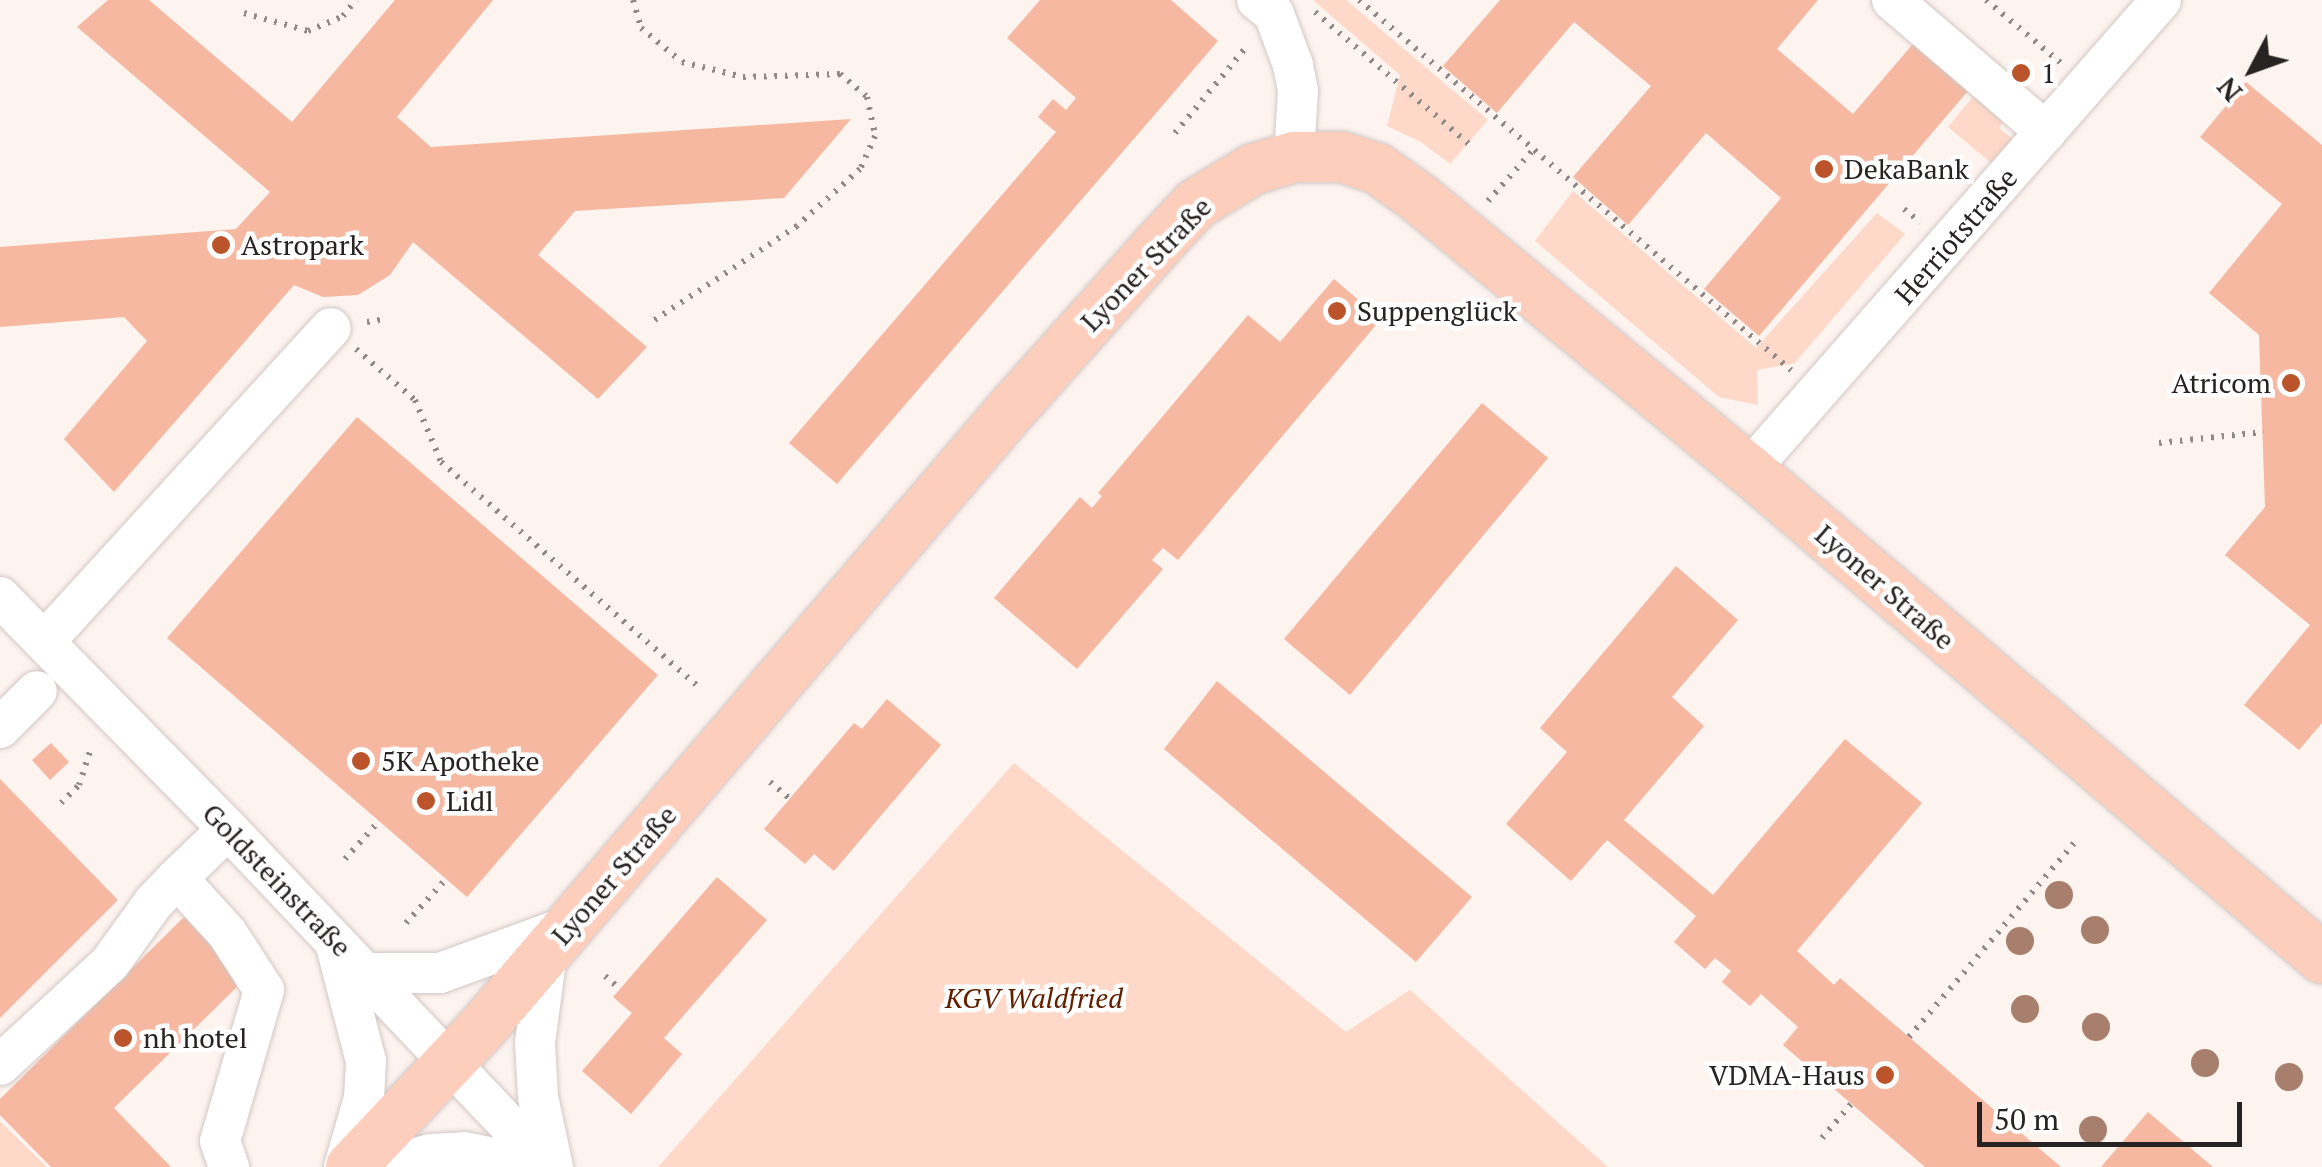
<!DOCTYPE html>
<html>
<head>
<meta charset="utf-8">
<style>
	body { margin:0 }
	#map { position:relative; width:2322px; height:1167px; overflow:hidden; background:#fdf3ef; font-family:"PT Serif",serif }
	div>[style] { position:absolute }
	[style*='--x'] { left:calc(var(--x)*1px); top:calc(var(--y)*1px); width:calc(var(--w)*1px); rotate:calc(var(--a)*1deg) }
	.green>* { inset:0; background:#fed8c9 }
	.building>* { inset:0; background:#f6b8a1 }
	.path>* { height:6px; margin-top:-3px; transform-origin:0; background:repeating-linear-gradient(90deg,#908987 0 2.5px,transparent 0 10.5px) }
	.roads { filter:drop-shadow(0 0 2px #d1c7c4) drop-shadow(0 0 2px #d1c7c4) }
	.minor>* { height:40px; margin:-20px; padding:0 20px; transform-origin:20px; border-radius:20px; background:#fff }
	.major>* { height:50px; margin:-25px; padding:0 25px; transform-origin:25px; border-radius:25px; background:#fecebc }
	.trees>* { width:28px; height:28px; margin:-14px; border-radius:50%; background:#a87f6c }
	.dots>* { width:28px; height:28px; translate:-50% -50%; box-sizing:border-box; border:5px solid #fff; border-radius:50% }
	span { translate:-50% -50%; white-space:nowrap; text-align:center; line-height:1.15; -webkit-text-stroke:9px #fff; paint-order:stroke }
	.poi-label { font-size:28px; color:#272322 }
	.left { translate:0 -50%; text-align:left }
	.right { translate:-100% -50%; text-align:right }
	.street-label { font-size:28px; color:#272322 }
	.park-label { font-size:28px; color:#622000; font-style:italic }
	.north { position:absolute; left:2202px; top:20px; width:100px; height:100px; -webkit-text-stroke:8px #fff; paint-order:stroke; rotate:229deg; font-size:28px; font-weight:700; line-height:40px; text-align:center; color:#272322 }
	.north::after { content:''; display:block; margin:auto; width:35px; height:45px; background:#272322; clip-path:polygon(50% 0,100% 100%,50% 72%,0 100%) }
	.scale { position:absolute; left:1977px; top:1102px; width:265px; height:45px; box-sizing:border-box; border:5px solid #272322; border-top:0; padding-left:12px; font-size:30px; line-height:35px; white-space:nowrap; color:#272322; -webkit-text-stroke:8px #fff; paint-order:stroke }
</style>
</head>
<body>
<div id="map">
	<div class="green">
		<i style="clip-path:polygon(1313px 0,1346px 0,1488px 120px,1450px 164px,1421px 142px,1387px 126px,1400px 75px)"></i>
		<i style="clip-path:polygon(1977px 92px,2007px 118px,1999px 128px,2016px 142px,1996px 167px,1948px 127px)"></i>
		<i style="clip-path:polygon(1573px 191px,1756px 348px,1877px 213px,1905px 234px,1795px 363px,1757px 370px,1758px 405px,1719px 397px,1535px 241px)"></i>
		<i style="clip-path:polygon(1014px 763px,1346px 1032px,1410px 990px,1608px 1167px,658px 1167px)"></i>
		<i style="clip-path:polygon(0 1121px,47px 1167px,0 1167px)"></i>
	</div>
	<div class="building">
		<i style="clip-path:polygon(108px 0,149px 0,292px 122px,395px 0,493px 0,397px 117px,431px 147px,851px 119px,784px 198px,575px 211px,538px 255px,647px 347px,598px 399px,413px 242px,390px 275px,358px 295px,323px 297px,294px 285px,114px 492px,64px 439px,147px 341px,124px 317px,0 327px,0 247px,236px 229px,270px 192px,77px 27px)"></i>
		<i style="clip-path:polygon(1040px 0,1171px 0,1218px 41px,837px 484px,789px 443px,1056px 132px,1038px 117px,1053px 99px,1066px 110px,1076px 98px,1007px 38px)"></i>
		<i style="clip-path:polygon(1500px 0,1818px 0,1777px 49px,1853px 114px,1918px 38px,1973px 85px,1759px 336px,1704px 289px,1781px 198px,1706px 133px,1628px 225px,1573px 177px,1651px 86px,1574px 22px,1497px 113px,1443px 66px)"></i>
		<i style="clip-path:polygon(2246px 82px,2322px 145px,2322px 723px,2299px 750px,2244px 705px,2310px 625px,2225px 555px,2265px 507px,2259px 335px,2209px 293px,2282px 204px,2200px 137px)"></i>
		<i style="clip-path:polygon(1334px 279px,1381px 319px,1178px 560px,1163px 548px,1152px 560px,1163px 569px,1077px 669px,994px 598px,1080px 497px,1092px 508px,1102px 496px,1098px 493px,1248px 315px,1280px 342px)"></i>
		<i style="clip-path:polygon(1482px 403px,1548px 458px,1350px 695px,1284px 639px)"></i>
		<i style="clip-path:polygon(357px 417px,658px 675px,467px 897px,167px 638px)"></i>
		<i style="clip-path:polygon(1676px 566px,1738px 620px,1672px 697px,1704px 726px,1624px 820px,1713px 895px,1845px 739px,1922px 803px,1797px 951px,1834px 985px,1840px 978px,2061px 1167px,1925px 1167px,1783px 1045px,1798px 1027px,1761px 994px,1750px 1006px,1722px 982px,1731px 971px,1715px 958px,1705px 969px,1674px 942px,1696px 916px,1607px 840px,1571px 881px,1506px 824px,1567px 752px,1540px 728px)"></i>
		<i style="clip-path:polygon(1217px 681px,1472px 897px,1416px 962px,1164px 749px)"></i>
		<i style="clip-path:polygon(887px 699px,941px 745px,834px 871px,814px 854px,805px 864px,764px 829px,854px 723px,862px 729px)"></i>
		<i style="clip-path:polygon(51px 743px,69px 762px,50px 780px,32px 760px)"></i>
		<i style="clip-path:polygon(0 779px,118px 900px,0 1018px)"></i>
		<i style="clip-path:polygon(717px 877px,767px 920px,664px 1038px,682px 1054px,631px 1114px,582px 1071px,632px 1013px,613px 997px)"></i>
		<i style="clip-path:polygon(184px 917px,245px 979px,114px 1108px,171px 1167px,51px 1167px,0 1115px,0 1099px)"></i>
		<i style="clip-path:polygon(2148px 1112px,2213px 1167px,2101px 1167px)"></i>
	</div>
	<div class="path">
		<i style="--x:633;--y:0;--w:29;--a:74"></i>
		<i style="--x:641;--y:28;--w:53;--a:39.7"></i>
		<i style="--x:682;--y:62;--w:63;--a:13.8"></i>
		<i style="--x:743;--y:77;--w:97;--a:-1.8"></i>
		<i style="--x:840;--y:74;--w:35;--a:40"></i>
		<i style="--x:867;--y:97;--w:40;--a:78"></i>
		<i style="--x:875;--y:136;--w:36;--a:114"></i>
		<i style="--x:860;--y:169;--w:85;--a:137.9"></i>
		<i style="--x:797;--y:226;--w:173;--a:146.6"></i>
		<i style="--x:1359;--y:0;--w:569;--a:40.58"></i>
		<i style="--x:1986;--y:0;--w:99;--a:40.1"></i>
		<i style="--x:1315;--y:12;--w:204;--a:40.6"></i>
		<i style="--x:244;--y:13;--w:66;--a:15.7"></i>
		<i style="--x:308;--y:31;--w:38;--a:-23"></i>
		<i style="--x:343;--y:16;--w:21;--a:-51"></i>
		<i style="--x:1175;--y:133;--w:114;--a:-50.3"></i>
		<i style="--x:1488;--y:201;--w:69;--a:-48.5"></i>
		<i style="--x:1904;--y:209;--w:21;--a:39"></i>
		<i style="--x:367;--y:322;--w:19;--a:-9"></i>
		<i style="--x:356;--y:349;--w:78;--a:40.8"></i>
		<i style="--x:415;--y:400;--w:67;--a:67.2"></i>
		<i style="--x:441;--y:462;--w:344;--a:41.1"></i>
		<i style="--x:2159;--y:443;--w:105;--a:-6"></i>
		<i style="--x:770;--y:782;--w:26;--a:40"></i>
		<i style="--x:61;--y:803;--w:25;--a:-45"></i>
		<i style="--x:79;--y:785;--w:39;--a:-72"></i>
		<i style="--x:345;--y:859;--w:51;--a:-48.2"></i>
		<i style="--x:406;--y:923;--w:59;--a:-47.7"></i>
		<i style="--x:605;--y:976;--w:20;--a:41"></i>
		<i style="--x:1909;--y:1037;--w:257;--a:-49.6"></i>
		<i style="--x:1822;--y:1138;--w:45;--a:-49.5"></i>
	</div>
	<div class="roads">
		<div class="minor">
			<i style="--x:1257;--y:0;--w:22;--a:39"></i>
			<i style="--x:1274;--y:14;--w:54;--a:69.6"></i>
			<i style="--x:1293;--y:65;--w:26;--a:79"></i>
			<i style="--x:1298;--y:91;--w:66;--a:93.5"></i>
			<i style="--x:1892;--y:0;--w:203;--a:40.6"></i>
			<i style="--x:1749;--y:470;--w:625;--a:-48.76"></i>
			<i style="--x:0;--y:597;--w:325;--a:45.5"></i>
			<i style="--x:228;--y:829;--w:466;--a:46.5"></i>
			<i style="--x:44;--y:642;--w:425;--a:-47.6"></i>
			<i style="--x:0;--y:728;--w:52;--a:-45"></i>
			<i style="--x:228;--y:829;--w:71;--a:136.1"></i>
			<i style="--x:177;--y:878;--w:74;--a:47.7"></i>
			<i style="--x:227;--y:933;--w:68;--a:57"></i>
			<i style="--x:264;--y:990;--w:157;--a:106.2"></i>
			<i style="--x:220;--y:1141;--w:28;--a:71"></i>
			<i style="--x:336;--y:946;--w:119;--a:75.4"></i>
			<i style="--x:366;--y:1061;--w:37;--a:93"></i>
			<i style="--x:364;--y:1098;--w:72;--a:106.2"></i>
			<i style="--x:547;--y:953;--w:91;--a:97.6"></i>
			<i style="--x:535;--y:1043;--w:54;--a:86.8"></i>
			<i style="--x:538;--y:1097;--w:72;--a:77.9"></i>
			<i style="--x:366;--y:973;--w:74;--a:0"></i>
			<i style="--x:440;--y:973;--w:137;--a:-20"></i>
			<i style="--x:0;--y:1065;--w:150;--a:-42.8"></i>
			<i style="--x:110;--y:963;--w:75;--a:-54.2"></i>
			<i style="--x:154;--y:902;--w:33;--a:-46"></i>
			<i style="--x:381;--y:1167;--w:52;--a:-14.6"></i>
			<i style="--x:431;--y:1154;--w:34;--a:-3"></i>
			<i style="--x:465;--y:1152;--w:74;--a:11.8"></i>
		</div>
		<div class="major">
			<i style="--x:351;--y:1167;--w:191;--a:-46.7"></i>
			<i style="--x:482;--y:1028;--w:812;--a:-49.44"></i>
			<i style="--x:1010;--y:411;--w:234;--a:-48.3"></i>
			<i style="--x:1166;--y:236;--w:44;--a:-46.8"></i>
			<i style="--x:1196;--y:204;--w:42;--a:-31.4"></i>
			<i style="--x:1232;--y:182;--w:26;--a:-31"></i>
			<i style="--x:1254;--y:169;--w:42;--a:-16.7"></i>
			<i style="--x:1294;--y:157;--w:48;--a:0"></i>
			<i style="--x:1342;--y:157;--w:38;--a:18"></i>
			<i style="--x:1378;--y:169;--w:52;--a:35.5"></i>
			<i style="--x:1420;--y:199;--w:426;--a:39.5"></i>
			<i style="--x:1749;--y:470;--w:753;--a:40.42"></i>
		</div>
	</div>
	<div class="trees">
		<i style="left:2059px;top:895px"></i>
		<i style="left:2095px;top:930px"></i>
		<i style="left:2020px;top:941px"></i>
		<i style="left:2025px;top:1009px"></i>
		<i style="left:2096px;top:1027px"></i>
		<i style="left:2205px;top:1063px"></i>
		<i style="left:2289px;top:1077px"></i>
		<i style="left:2093px;top:1130px"></i>
	</div>
	<div class="dots">
		<i style="left:2021px;top:73px;background:#bb542a"></i>
		<i style="left:1824px;top:169px;background:#bb542a"></i>
		<i style="left:221px;top:245px;background:#bb542a"></i>
		<i style="left:1337px;top:311px;background:#bb542a"></i>
		<i style="left:2291px;top:383px;background:#bb542a"></i>
		<i style="left:361px;top:761px;background:#bb542a"></i>
		<i style="left:426px;top:801px;background:#bb542a"></i>
		<i style="left:123px;top:1038px;background:#bb542a"></i>
		<i style="left:1885px;top:1075px;background:#bb542a"></i>
	</div>
	<div class="poi-label">
		<span class="left" style="left:2041px;top:73px">1</span>
		<span class="left" style="left:1844px;top:169px">DekaBank</span>
		<span class="left" style="left:241px;top:245px">Astropark</span>
		<span class="left" style="left:1357px;top:311px">Suppenglück</span>
		<span class="right" style="left:2271px;top:383px">Atricom</span>
		<span class="left" style="left:381px;top:761px">5K Apotheke</span>
		<span class="left" style="left:446px;top:801px">Lidl</span>
		<span class="left" style="left:143px;top:1038px">nh hotel</span>
		<span class="right" style="left:1865px;top:1075px">VDMA-Haus</span>
	</div>
	<div class="street-label">
		<span style="left:1956px;top:236px;rotate:-49deg">Herriotstraße</span>
		<span style="left:1146px;top:264px;rotate:-46deg">Lyoner Straße</span>
		<span style="left:1885px;top:587px;rotate:41deg">Lyoner Straße</span>
		<span style="left:614px;top:875px;rotate:-49deg">Lyoner Straße</span>
		<span style="left:277px;top:880px;rotate:46deg">Goldsteinstraße</span>
	</div>
	<div class="park-label">
		<span style="left:1034px;top:998px">KGV Waldfried</span>
	</div>
	<div class="north">N</div>
	<div class="scale">50 m</div>
</div>
</body>
</html>
